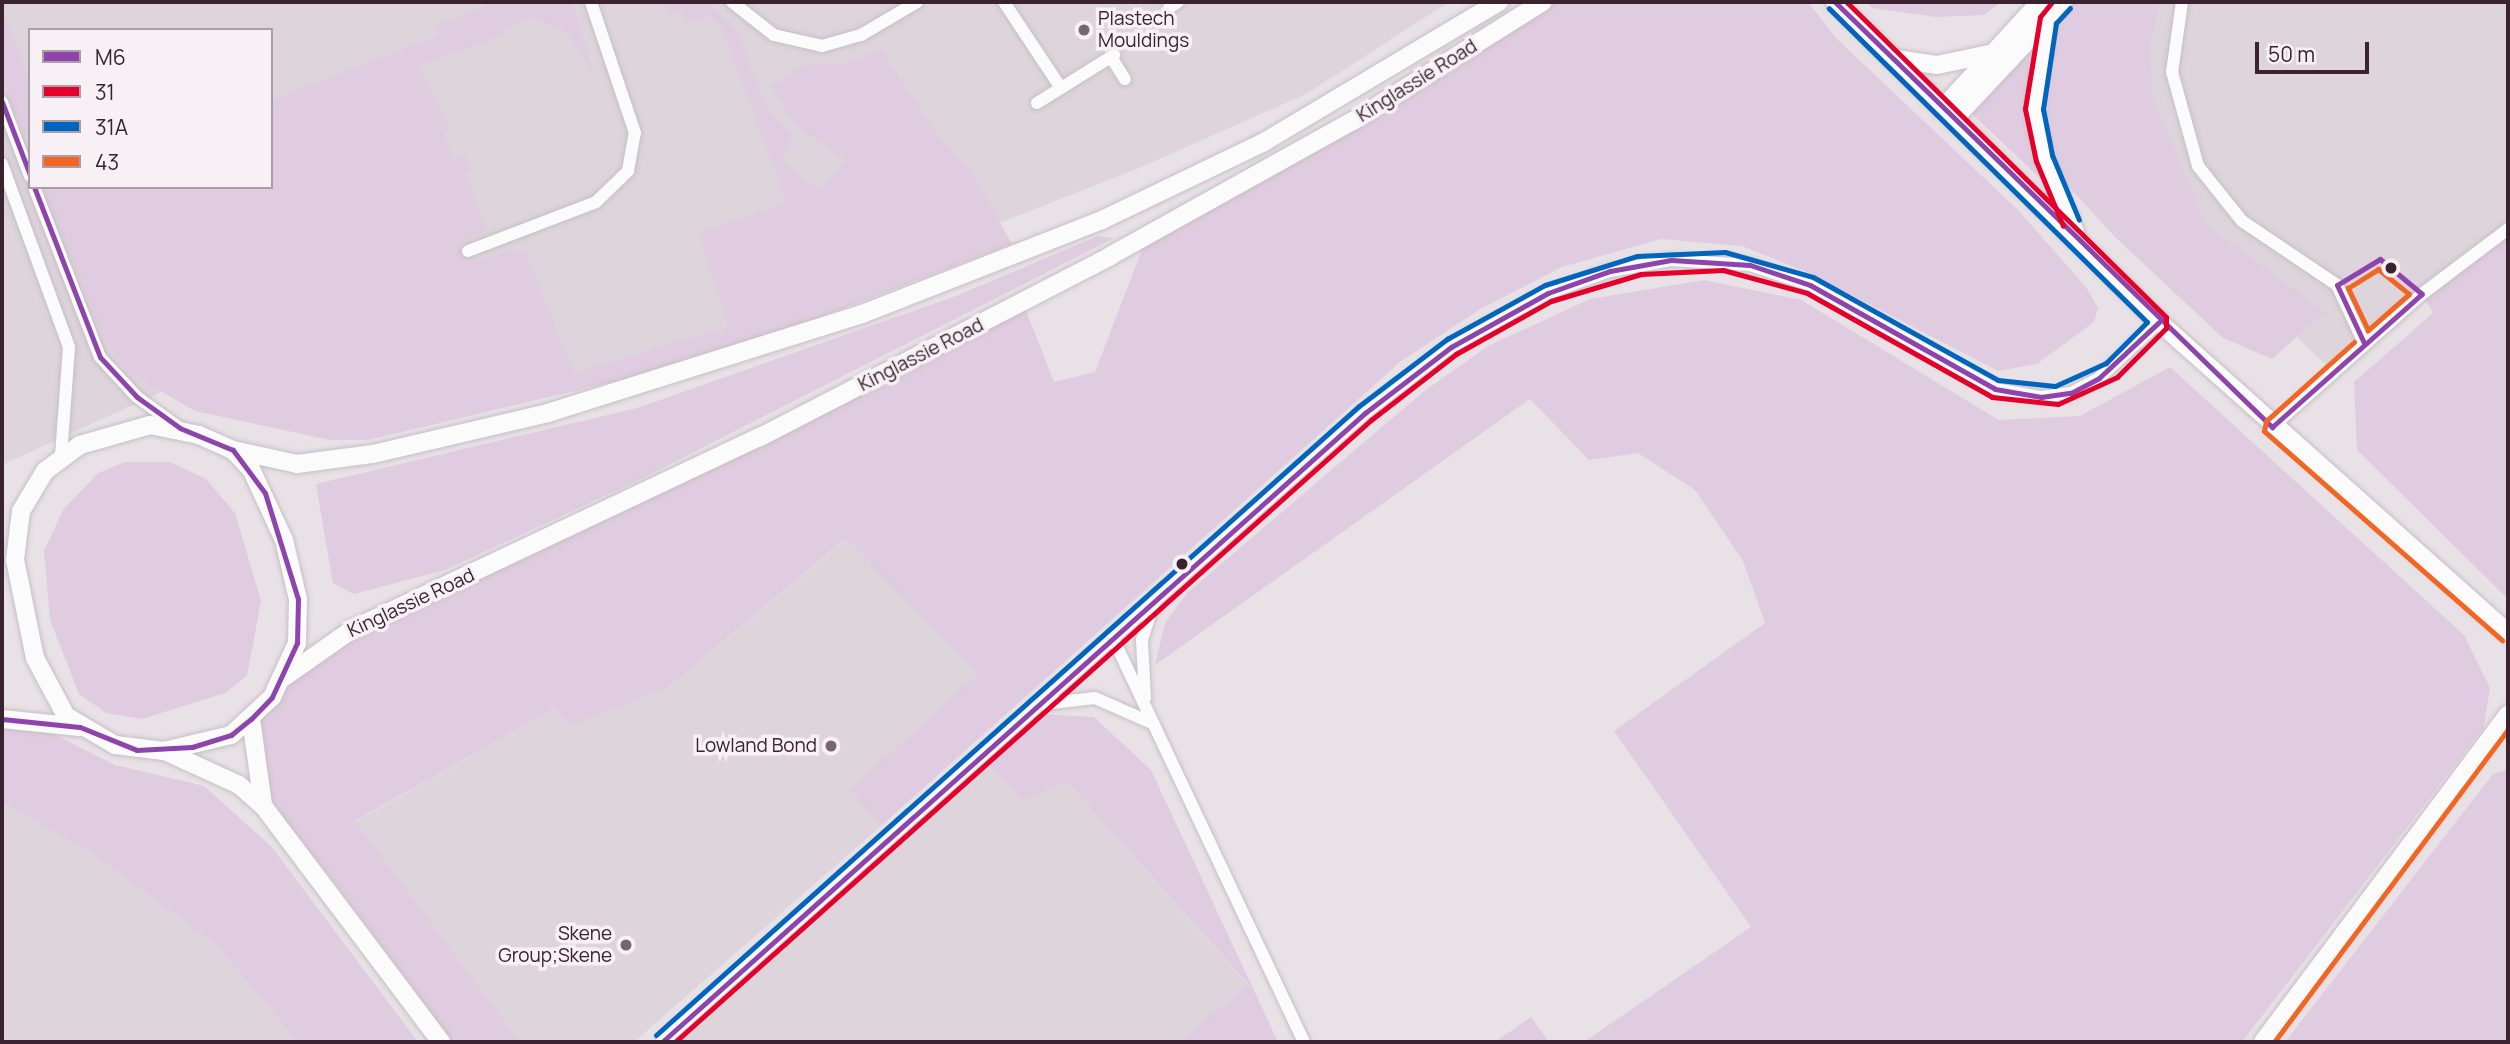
<!DOCTYPE html>
<html>
<head>
<meta charset="utf-8">
<style>
	body { margin:0 }
	#map { position:relative; width:2510px; height:1044px; overflow:hidden; background:#e8e2e7; font-family:Manrope,sans-serif }
	div>[style] { position:absolute }
	[style*='--x'] { left:calc(var(--x)*1px); top:calc(var(--y)*1px); width:calc(var(--w)*1px); rotate:calc(var(--a)*1deg) }
	.built>* { inset:0; background:#ddd4dc }
	.green>* { inset:0; background:#e0cce0 }
	.roads { filter:drop-shadow(0 0 2px #c7bfc5) drop-shadow(0 0 2px #c7bfc5) }
	.street>* { height:12px; margin:-6px; padding:0 6px; transform-origin:6px; border-radius:6px; background:#fcfbfb }
	.secondary>* { height:18px; margin:-9px; padding:0 9px; transform-origin:9px; border-radius:9px; background:#fcfbfb }
	.bus-1>* { height:5px; margin:-2.5px; padding:0 2.5px; transform-origin:2.5px; border-radius:2.5px; background:#8e44ad }
	.bus-2>* { height:5px; margin:-2.5px; padding:0 2.5px; transform-origin:2.5px; border-radius:2.5px; background:#e4002b }
	.bus-3>* { height:5px; margin:-2.5px; padding:0 2.5px; transform-origin:2.5px; border-radius:2.5px; background:#0065bd }
	.bus-4>* { height:5px; margin:-2.5px; padding:0 2.5px; transform-origin:2.5px; border-radius:2.5px; background:#f26522 }
	.dots>* { width:19px; height:19px; translate:-50% -50%; box-sizing:border-box; border:4px solid #f7f1f6; border-radius:50% }
	span { translate:-50% -50%; white-space:nowrap; text-align:center; line-height:1.15; -webkit-text-stroke:7px #f7f1f6; paint-order:stroke }
	.poi-label { font-size:19px; color:#3a2230 }
	.left { translate:0 -50%; text-align:left }
	.right { translate:-100% -50%; text-align:right }
	.street-label { font-size:19px; color:#3a2230 }
	.frame { position:absolute; inset:0; border:4px solid #3a2230; pointer-events:none }
	.legend { position:absolute; left:28px; top:28px; width:245px; height:161px; box-sizing:border-box; background:#f7f1f6; border:2px solid #ab9ea7; margin:0; padding:9px 12px; list-style:none; font-size:21px; color:#3a2230 }
	.legend li { display:flex; align-items:center; gap:14px; height:35px }
	.legend b { width:35px; border:2px solid #ab9ea7 }
	.scale { position:absolute; left:2255px; top:42px; width:114px; height:32px; box-sizing:border-box; border:4px solid #3a2230; border-top:0; padding-left:9px; font-size:21px; line-height:24px; white-space:nowrap; color:#3a2230; -webkit-text-stroke:5px #f7f1f6; paint-order:stroke }
</style>
</head>
<body>
<div id="map">
	<div class="built">
		<i style="clip-path:polygon(evenodd,2px 2px,1449px 2px,1306px 94px,1139px 168px,735px 327px,510px 395px,181px 383px,2px 465px,2px 2px,30px 30px,271px 30px,271px 187px,30px 187px,30px 30px)"></i>
		<i style="clip-path:polygon(2098px 2px,2508px 2px,2508px 231px,2333px 371px,2162px 212px)"></i>
		<i style="clip-path:polygon(847px 538px,978px 674px,851px 790px,882px 825px,634px 1042px,520px 1042px,355px 822px,555px 708px,667px 688px)"></i>
		<i style="clip-path:polygon(986px 761px,1022px 800px,1067px 782px,1249px 986px,1179px 1042px,679px 1042px)"></i>
		<i style="clip-path:polygon(2px 802px,91px 853px,215px 944px,298px 1042px,2px 1042px)"></i>
	</div>
	<div class="green">
		<i style="clip-path:polygon(497px 2px,572px 2px,595px 78px,568px 33px,531px 16px,491px 39px,419px 66px,450px 130px,444px 133px,454px 159px,465px 155px,472px 172px,466px 175px,487px 230px,464px 240px,473px 263px,512px 249px,527px 255px,574px 373px,729px 327px,699px 234px,787px 202px,721px 26px,706px 15px,686px 23px,681px 10px,670px 15px,665px 2px,709px 2px,738px 32px,767px 108px,794px 136px,781px 161px,820px 191px,845px 160px,796px 125px,771px 87px,805px 65px,850px 63px,881px 49px,936px 133px,972px 171px,1012px 244px,810px 321px,646px 374px,368px 440px,330px 440px,195px 411px,128px 372px,102px 335px,44px 187px,271px 187px,271px 100px,435px 37px,438px 25px)"></i>
		<i style="clip-path:polygon(1546px 2px,1808px 2px,1837px 39px,2019px 211px,2086px 287px,2098px 308px,2094px 322px,2037px 364px,1998px 371px,1807px 272px,1742px 246px,1661px 239px,1562px 267px,1482px 308px,1400px 362px,882px 825px,850px 790px,978px 674px,846px 538px,667px 688px,570px 725px,555px 708px,355px 821px,520px 1042px,452px 1042px,327px 873px,288px 824px,264px 807px,251px 719px,300px 663px,1023px 303px,1054px 382px,1095px 372px,1148px 234px)"></i>
		<i style="clip-path:polygon(1867px 2px,2001px 2px,1984px 15px,1936px 17px,1872px 8px)"></i>
		<i style="clip-path:polygon(2063px 2px,2160px 2px,2150px 45px,2153px 98px,2206px 224px,2325px 312px,2272px 359px,2223px 338px,2115px 237px,2070px 188px,2037px 133px,2034px 85px)"></i>
		<i style="clip-path:polygon(2px 7px,30px 81px,30px 150px,2px 78px)"></i>
		<i style="clip-path:polygon(2030px 49px,2026px 121px,2042px 180px,1971px 113px)"></i>
		<i style="clip-path:polygon(2508px 229px,2508px 599px,2357px 450px,2354px 382px,2433px 313px,2422px 294px)"></i>
		<i style="clip-path:polygon(1098px 236px,1114px 238px,637px 481px,445px 570px,354px 594px,333px 583px,316px 484px,637px 408px,956px 296px)"></i>
		<i style="clip-path:polygon(1704px 280px,1801px 300px,1999px 420px,2080px 416px,2170px 367px,2464px 635px,2490px 688px,2484px 727px,2242px 1042px,1584px 1042px,1751px 927px,1614px 731px,1765px 623px,1743px 561px,1695px 490px,1638px 453px,1589px 460px,1530px 399px,1155px 665px,1165px 623px,1187px 593px,1423px 392px,1488px 346px,1590px 299px)"></i>
		<i style="clip-path:polygon(125px 462px,170px 462px,206px 479px,235px 513px,261px 601px,247px 676px,225px 693px,142px 719px,106px 713px,79px 694px,50px 620px,44px 551px,63px 510px,98px 473px)"></i>
		<i style="clip-path:polygon(1039px 714px,1094px 717px,1151px 770px,1278px 1042px,1179px 1042px,1249px 985px,1067px 782px,1022px 801px,986px 761px)"></i>
		<i style="clip-path:polygon(2px 719px,23px 719px,115px 765px,204px 786px,272px 847px,418px 1042px,298px 1042px,215px 944px,91px 853px,2px 802px)"></i>
		<i style="clip-path:polygon(2508px 769px,2508px 1042px,2285px 1042px,2493px 774px)"></i>
		<i style="clip-path:polygon(1531px 1017px,1549px 1042px,1495px 1042px)"></i>
	</div>
	<div class="roads">
		<div class="street">
			<i style="--x:732;--y:2;--w:53;--a:38.2"></i>
			<i style="--x:774;--y:35;--w:49;--a:12.9"></i>
			<i style="--x:822;--y:46;--w:41;--a:-15.8"></i>
			<i style="--x:861;--y:35;--w:65;--a:-30.5"></i>
			<i style="--x:1004;--y:2;--w:103;--a:56.5"></i>
			<i style="--x:2182;--y:2;--w:71;--a:98.1"></i>
			<i style="--x:2172;--y:72;--w:98;--a:74.5"></i>
			<i style="--x:2198;--y:166;--w:70;--a:51.3"></i>
			<i style="--x:2242;--y:221;--w:115;--a:34"></i>
			<i style="--x:2337;--y:285;--w:64;--a:65"></i>
			<i style="--x:1169;--y:8;--w:11;--a:-34"></i>
			<i style="--x:1111;--y:57;--w:26;--a:58"></i>
			<i style="--x:2;--y:102;--w:79;--a:69.3"></i>
			<i style="--x:1037;--y:103;--w:91;--a:-31.9"></i>
			<i style="--x:2;--y:164;--w:195;--a:69.9"></i>
			<i style="--x:69;--y:347;--w:110;--a:94.2"></i>
			<i style="--x:34;--y:187;--w:182;--a:68.8"></i>
			<i style="--x:100;--y:357;--w:54;--a:47.2"></i>
			<i style="--x:137;--y:397;--w:53;--a:35.8"></i>
			<i style="--x:468;--y:251;--w:137;--a:-20.9"></i>
			<i style="--x:596;--y:202;--w:45;--a:-44.1"></i>
			<i style="--x:628;--y:171;--w:39;--a:-80"></i>
			<i style="--x:635;--y:133;--w:138;--a:-108.6"></i>
			<i style="--x:2272;--y:427;--w:200;--a:-41.6"></i>
			<i style="--x:2422;--y:294;--w:108;--a:-37.1"></i>
			<i style="--x:1112;--y:636;--w:449;--a:64.7"></i>
			<i style="--x:1145;--y:698;--w:58;--a:-93"></i>
			<i style="--x:1142;--y:640;--w:43;--a:-72.4"></i>
			<i style="--x:1035;--y:705;--w:60;--a:-6.7"></i>
			<i style="--x:1095;--y:698;--w:64;--a:23.8"></i>
			<i style="--x:662;--y:1042;--w:943;--a:-41.82"></i>
			<i style="--x:1365;--y:413;--w:108;--a:-37.5"></i>
			<i style="--x:1451;--y:347;--w:111;--a:-29.1"></i>
			<i style="--x:1548;--y:293;--w:66;--a:-19.5"></i>
			<i style="--x:1610;--y:271;--w:62;--a:-10.2"></i>
			<i style="--x:1671;--y:260;--w:79;--a:3.6"></i>
			<i style="--x:1750;--y:265;--w:63;--a:18.4"></i>
			<i style="--x:1810;--y:285;--w:212;--a:29.3"></i>
			<i style="--x:1995;--y:389;--w:47;--a:9.9"></i>
			<i style="--x:2041;--y:397;--w:30;--a:-8"></i>
			<i style="--x:2071;--y:393;--w:32;--a:-28"></i>
			<i style="--x:2099;--y:378;--w:82;--a:-43"></i>
		</div>
		<div class="secondary">
			<i style="--x:1835;--y:2;--w:455;--a:44.6"></i>
			<i style="--x:2159;--y:322;--w:467;--a:41.7"></i>
			<i style="--x:2063;--y:2;--w:23;--a:131"></i>
			<i style="--x:2048;--y:19;--w:91;--a:98.8"></i>
			<i style="--x:2034;--y:109;--w:50;--a:78.5"></i>
			<i style="--x:2044;--y:158;--w:80;--a:67.3"></i>
			<i style="--x:1890;--y:58;--w:48;--a:8.5"></i>
			<i style="--x:1937;--y:65;--w:53;--a:-11.9"></i>
			<i style="--x:1942;--y:109;--w:145;--a:-47.5"></i>
			<i style="--x:1953;--y:120;--w:136;--a:-46.8"></i>
			<i style="--x:150;--y:425;--w:50;--a:11.5"></i>
			<i style="--x:199;--y:435;--w:37;--a:24"></i>
			<i style="--x:233;--y:450;--w:26;--a:47"></i>
			<i style="--x:251;--y:469;--w:78;--a:65.1"></i>
			<i style="--x:284;--y:540;--w:61;--a:76.7"></i>
			<i style="--x:298;--y:599;--w:44;--a:91.3"></i>
			<i style="--x:297;--y:643;--w:60;--a:114.8"></i>
			<i style="--x:272;--y:697;--w:56;--a:137.2"></i>
			<i style="--x:231;--y:735;--w:69;--a:166.6"></i>
			<i style="--x:164;--y:751;--w:49;--a:-173"></i>
			<i style="--x:115;--y:745;--w:57;--a:-149.4"></i>
			<i style="--x:66;--y:716;--w:66;--a:-118.1"></i>
			<i style="--x:35;--y:658;--w:100;--a:-101.5"></i>
			<i style="--x:15;--y:560;--w:49;--a:-83"></i>
			<i style="--x:21;--y:511;--w:47;--a:-59"></i>
			<i style="--x:45;--y:471;--w:44;--a:-36.6"></i>
			<i style="--x:80;--y:445;--w:73;--a:-15.9"></i>
			<i style="--x:233;--y:450;--w:66;--a:12.3"></i>
			<i style="--x:297;--y:464;--w:77;--a:-7.5"></i>
			<i style="--x:373;--y:454;--w:180;--a:-13.2"></i>
			<i style="--x:548;--y:413;--w:329;--a:-17.5"></i>
			<i style="--x:862;--y:314;--w:258;--a:-21.4"></i>
			<i style="--x:1102;--y:220;--w:180;--a:-25.7"></i>
			<i style="--x:1264;--y:142;--w:274;--a:-30.8"></i>
			<i style="--x:283;--y:678;--w:85;--a:-35"></i>
			<i style="--x:353;--y:629;--w:450;--a:-25.3"></i>
			<i style="--x:760;--y:437;--w:394;--a:-27.3"></i>
			<i style="--x:1110;--y:256;--w:278;--a:-29.1"></i>
			<i style="--x:1353;--y:121;--w:224;--a:-32.1"></i>
			<i style="--x:2;--y:719;--w:78;--a:5.9"></i>
			<i style="--x:251;--y:719;--w:86;--a:82"></i>
			<i style="--x:167;--y:752;--w:79;--a:24.6"></i>
			<i style="--x:239;--y:785;--w:33;--a:41"></i>
			<i style="--x:264;--y:807;--w:294;--a:53"></i>
			<i style="--x:2263;--y:1042;--w:409;--a:-53.2"></i>
		</div>
	</div>
	<div class="bus-1">
		<i style="--x:1835;--y:2;--w:610;--a:44.2"></i>
		<i style="--x:2272;--y:427;--w:200;--a:-41.6"></i>
		<i style="--x:2422;--y:294;--w:55;--a:-140.2"></i>
		<i style="--x:2380;--y:259;--w:50;--a:148.8"></i>
		<i style="--x:2337;--y:285;--w:64;--a:65"></i>
		<i style="--x:2;--y:102;--w:78;--a:69"></i>
		<i style="--x:2;--y:719;--w:78;--a:5.9"></i>
		<i style="--x:80;--y:727;--w:61;--a:22"></i>
		<i style="--x:137;--y:750;--w:55;--a:-3.1"></i>
		<i style="--x:192;--y:747;--w:41;--a:-17.1"></i>
		<i style="--x:231;--y:735;--w:26;--a:-39"></i>
		<i style="--x:251;--y:719;--w:30;--a:-46"></i>
		<i style="--x:272;--y:697;--w:60;--a:-65.2"></i>
		<i style="--x:297;--y:643;--w:44;--a:-88.7"></i>
		<i style="--x:298;--y:599;--w:111;--a:-107.3"></i>
		<i style="--x:265;--y:493;--w:54;--a:-126.7"></i>
		<i style="--x:233;--y:450;--w:57;--a:-157.5"></i>
		<i style="--x:180;--y:428;--w:53;--a:-144.2"></i>
		<i style="--x:137;--y:397;--w:54;--a:-132.8"></i>
		<i style="--x:100;--y:357;--w:182;--a:-111.2"></i>
		<i style="--x:662;--y:1042;--w:943;--a:-41.82"></i>
		<i style="--x:1365;--y:413;--w:108;--a:-37.5"></i>
		<i style="--x:1451;--y:347;--w:111;--a:-29.1"></i>
		<i style="--x:1548;--y:293;--w:66;--a:-19.5"></i>
		<i style="--x:1610;--y:271;--w:62;--a:-10.2"></i>
		<i style="--x:1671;--y:260;--w:79;--a:3.6"></i>
		<i style="--x:1750;--y:265;--w:63;--a:18.4"></i>
		<i style="--x:1810;--y:285;--w:212;--a:29.3"></i>
		<i style="--x:1995;--y:389;--w:47;--a:9.9"></i>
		<i style="--x:2041;--y:397;--w:30;--a:-8"></i>
		<i style="--x:2071;--y:393;--w:32;--a:-28"></i>
		<i style="--x:2099;--y:378;--w:82;--a:-43"></i>
	</div>
	<div class="bus-2">
		<i style="--x:2052;--y:2;--w:19;--a:129"></i>
		<i style="--x:2040;--y:17;--w:93;--a:99.3"></i>
		<i style="--x:2025;--y:109;--w:53;--a:78.1"></i>
		<i style="--x:2036;--y:161;--w:70;--a:67.4"></i>
		<i style="--x:675;--y:1042;--w:933;--a:-41.79"></i>
		<i style="--x:1371;--y:420;--w:108;--a:-37.8"></i>
		<i style="--x:1456;--y:354;--w:109;--a:-29.2"></i>
		<i style="--x:1551;--y:301;--w:94;--a:-16.7"></i>
		<i style="--x:1641;--y:274;--w:82;--a:-2.8"></i>
		<i style="--x:1723;--y:270;--w:87;--a:15.3"></i>
		<i style="--x:1807;--y:293;--w:212;--a:29.3"></i>
		<i style="--x:1992;--y:397;--w:66;--a:6.1"></i>
		<i style="--x:2058;--y:404;--w:65;--a:-24.6"></i>
		<i style="--x:2117;--y:377;--w:69;--a:-45"></i>
		<i style="--x:2166;--y:328;--w:11;--a:-90"></i>
		<i style="--x:2166;--y:317;--w:448;--a:-135.4"></i>
	</div>
	<div class="bus-3">
		<i style="--x:2070;--y:8;--w:21;--a:133"></i>
		<i style="--x:2056;--y:23;--w:87;--a:98.6"></i>
		<i style="--x:2043;--y:109;--w:47;--a:78.9"></i>
		<i style="--x:2052;--y:155;--w:70;--a:67.4"></i>
		<i style="--x:656;--y:1035;--w:943;--a:-41.82"></i>
		<i style="--x:1359;--y:406;--w:111;--a:-37.3"></i>
		<i style="--x:1447;--y:339;--w:112;--a:-28.9"></i>
		<i style="--x:1545;--y:285;--w:96;--a:-17.5"></i>
		<i style="--x:1637;--y:256;--w:88;--a:-2.6"></i>
		<i style="--x:1725;--y:252;--w:91;--a:15.9"></i>
		<i style="--x:1813;--y:277;--w:212;--a:29.1"></i>
		<i style="--x:1998;--y:380;--w:57;--a:6"></i>
		<i style="--x:2055;--y:386;--w:56;--a:-24.3"></i>
		<i style="--x:2106;--y:363;--w:58;--a:-45"></i>
		<i style="--x:2147;--y:322;--w:447;--a:-135.4"></i>
	</div>
	<div class="bus-4">
		<i style="--x:2378;--y:269;--w:40;--a:39"></i>
		<i style="--x:2409;--y:294;--w:55;--a:138.7"></i>
		<i style="--x:2368;--y:330;--w:47;--a:-115.5"></i>
		<i style="--x:2348;--y:288;--w:36;--a:-32"></i>
		<i style="--x:2354;--y:342;--w:118;--a:138.1"></i>
		<i style="--x:2266;--y:421;--w:10;--a:101"></i>
		<i style="--x:2264;--y:431;--w:317;--a:41.3"></i>
		<i style="--x:2274;--y:1042;--w:391;--a:-53.2"></i>
	</div>
	<div class="dots">
		<i style="left:1084px;top:30px;background:#776570"></i>
		<i style="left:2391px;top:268px;background:#3a2230"></i>
		<i style="left:1182px;top:564px;background:#3a2230"></i>
		<i style="left:831px;top:746px;background:#776570"></i>
		<i style="left:626px;top:945px;background:#776570"></i>
	</div>
	<div class="poi-label">
		<span class="left" style="left:1098px;top:30px">Plastech<br>Mouldings</span>
		<span class="right" style="left:817px;top:746px">Lowland Bond</span>
		<span class="right" style="left:612px;top:945px">Skene<br>Group;Skene</span>
	</div>
	<div class="street-label">
		<span style="left:1417px;top:81px;rotate:-32deg">Kinglassie Road</span>
		<span style="left:921px;top:355px;rotate:-27deg">Kinglassie Road</span>
		<span style="left:411px;top:603px;rotate:-25deg">Kinglassie Road</span>
	</div>
	<div class="frame"></div>
	<ul class="legend">
	<li><b style="height:9px;background:#8e44ad"></b>M6</li>
	<li><b style="height:9px;background:#e4002b"></b>31</li>
	<li><b style="height:9px;background:#0065bd"></b>31A</li>
	<li><b style="height:9px;background:#f26522"></b>43</li>
	</ul>
	<div class="scale">50 m</div>
</div>
</body>
</html>
